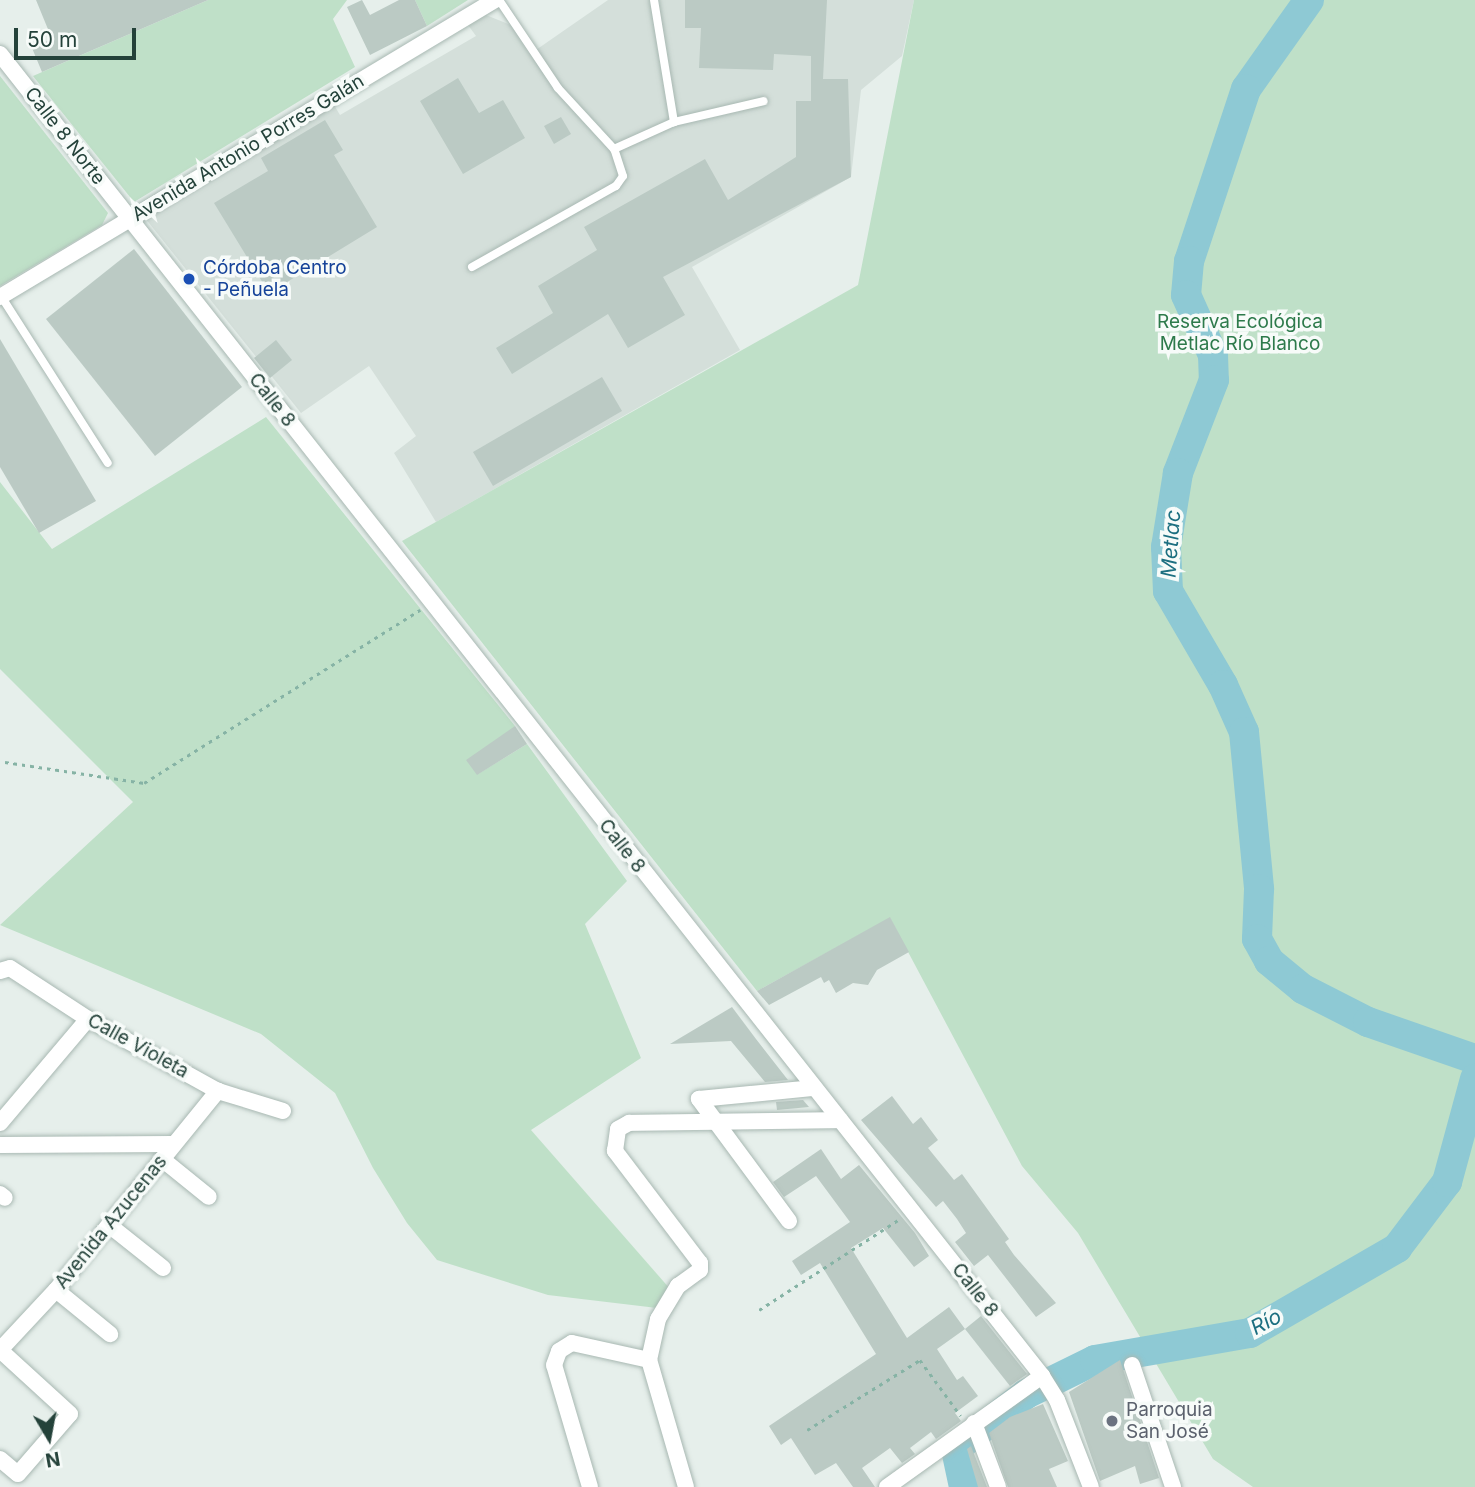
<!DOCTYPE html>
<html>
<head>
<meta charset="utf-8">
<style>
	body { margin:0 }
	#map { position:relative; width:1475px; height:1487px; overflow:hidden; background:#e6efeb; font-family:Inter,sans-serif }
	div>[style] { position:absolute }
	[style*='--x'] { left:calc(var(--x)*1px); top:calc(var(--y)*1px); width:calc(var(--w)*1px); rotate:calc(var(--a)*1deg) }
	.built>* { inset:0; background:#d4dfda }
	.green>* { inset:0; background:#bfe0c8 }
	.river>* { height:30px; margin:-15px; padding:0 15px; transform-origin:15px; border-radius:15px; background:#8ec9d4 }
	.building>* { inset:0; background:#bbcac4 }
	.path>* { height:2.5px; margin-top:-1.25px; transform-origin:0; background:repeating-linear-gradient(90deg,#86b3a5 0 3.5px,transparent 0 8.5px) }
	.roads { filter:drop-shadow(0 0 2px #a8b8b2) drop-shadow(0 0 2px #a8b8b2) }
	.lane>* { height:8px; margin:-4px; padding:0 4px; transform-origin:4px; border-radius:4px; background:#fff }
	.street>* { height:16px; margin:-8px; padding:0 8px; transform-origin:8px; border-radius:8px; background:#fff }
	.dots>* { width:19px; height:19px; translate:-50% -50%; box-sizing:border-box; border:4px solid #f7fbf9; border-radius:50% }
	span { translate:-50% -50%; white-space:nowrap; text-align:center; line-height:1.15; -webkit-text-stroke:7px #f7fbf9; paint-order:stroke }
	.street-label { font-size:19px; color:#24423a }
	.transit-label { font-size:19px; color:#164399 }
	.left { translate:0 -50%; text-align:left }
	.park-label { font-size:19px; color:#2d7a4b }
	.worship-label { font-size:19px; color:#5b616d }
	.water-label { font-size:21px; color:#1c6f80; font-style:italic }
	.north { position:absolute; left:14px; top:1403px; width:70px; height:70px; -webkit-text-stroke:5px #f7fbf9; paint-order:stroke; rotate:170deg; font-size:19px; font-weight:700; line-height:28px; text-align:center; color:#24423a }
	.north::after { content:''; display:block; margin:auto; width:24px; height:32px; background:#24423a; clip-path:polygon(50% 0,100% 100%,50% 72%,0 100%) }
	.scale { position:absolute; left:14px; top:28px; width:122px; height:32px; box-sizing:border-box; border:4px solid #24423a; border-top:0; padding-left:9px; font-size:21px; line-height:24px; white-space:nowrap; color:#24423a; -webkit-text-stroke:5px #f7fbf9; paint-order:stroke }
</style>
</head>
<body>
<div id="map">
	<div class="built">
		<i style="clip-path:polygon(608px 0,914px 0,902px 56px,861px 90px,851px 177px,692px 267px,740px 350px,436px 522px,394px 453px,416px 436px,369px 366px,301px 413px,145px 218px,334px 105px,340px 115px,476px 36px,468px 25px,486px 15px,513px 26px,533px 52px)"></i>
	</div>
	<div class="green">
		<i style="clip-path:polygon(208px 0,347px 0,333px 19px,355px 67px,134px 202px,33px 76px)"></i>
		<i style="clip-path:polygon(415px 0,468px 0,427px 26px)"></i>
		<i style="clip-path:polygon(914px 0,1475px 0,1475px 1487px,1253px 1487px,1213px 1459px,1078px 1233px,1022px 1166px,890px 918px,757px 991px,402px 541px,858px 285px)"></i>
		<i style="clip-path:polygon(0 76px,108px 213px,102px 225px,0 286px)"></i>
		<i style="clip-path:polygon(266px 417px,515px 726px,478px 774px,527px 744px,627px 881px,585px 924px,641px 1058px,531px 1130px,671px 1290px,657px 1308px,548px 1295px,437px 1260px,407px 1223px,373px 1168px,335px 1093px,261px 1034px,0 925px,133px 802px,0 669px,0 482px,52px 549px)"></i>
	</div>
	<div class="river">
		<i style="--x:1309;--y:0;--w:109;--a:125.3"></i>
		<i style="--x:1246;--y:89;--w:181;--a:108.3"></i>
		<i style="--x:1189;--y:261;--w:34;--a:95"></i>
		<i style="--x:1186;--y:295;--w:66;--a:65.8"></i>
		<i style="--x:1213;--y:355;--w:25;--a:88"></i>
		<i style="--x:1214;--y:380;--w:100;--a:111.2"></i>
		<i style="--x:1178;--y:473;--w:75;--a:99.2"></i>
		<i style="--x:1166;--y:547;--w:44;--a:87.4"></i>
		<i style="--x:1168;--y:591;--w:109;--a:59.7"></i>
		<i style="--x:1223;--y:685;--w:51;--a:65.9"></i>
		<i style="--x:1244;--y:732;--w:158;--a:84.5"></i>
		<i style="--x:1259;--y:889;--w:50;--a:92.3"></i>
		<i style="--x:1257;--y:939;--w:25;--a:61"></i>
		<i style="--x:1269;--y:961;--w:44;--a:39.5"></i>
		<i style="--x:1303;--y:989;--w:73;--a:26.9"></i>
		<i style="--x:1368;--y:1022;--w:113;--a:19.1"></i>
		<i style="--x:964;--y:1487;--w:40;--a:-102"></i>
		<i style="--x:956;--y:1448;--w:88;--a:-37.6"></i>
		<i style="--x:1026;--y:1394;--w:77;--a:-26.2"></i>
		<i style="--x:1095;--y:1360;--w:157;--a:-9.9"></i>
		<i style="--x:1250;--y:1333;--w:170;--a:-30"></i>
		<i style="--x:1397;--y:1248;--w:83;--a:-52.9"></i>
		<i style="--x:1447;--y:1182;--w:107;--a:-74.8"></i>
	</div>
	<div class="building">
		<i style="clip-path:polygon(36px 0,208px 0,42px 72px,32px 48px,52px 39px)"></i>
		<i style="clip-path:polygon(362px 0,370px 15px,399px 0,415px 0,427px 26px,370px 55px,347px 7px)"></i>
		<i style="clip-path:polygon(685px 0,827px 0,823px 79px,848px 79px,851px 177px,663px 277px,685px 315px,628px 348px,608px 314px,512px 374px,496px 348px,553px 313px,538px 286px,597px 250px,584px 227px,705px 159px,728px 200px,796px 157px,796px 101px,811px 101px,811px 56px,774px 54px,773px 70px,699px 68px,701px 28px,685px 28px)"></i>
		<i style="clip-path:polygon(458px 78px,479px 113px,503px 100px,525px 138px,463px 174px,420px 101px)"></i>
		<i style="clip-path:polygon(561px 117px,571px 134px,554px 144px,544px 126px)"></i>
		<i style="clip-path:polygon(325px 120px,343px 150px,334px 155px,377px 227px,269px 293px,214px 203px,268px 171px,261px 158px)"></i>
		<i style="clip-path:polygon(134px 249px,242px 387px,155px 456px,46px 319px)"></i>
		<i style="clip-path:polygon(0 339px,96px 501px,39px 533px,0 467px)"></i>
		<i style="clip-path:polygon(276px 340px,292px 360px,270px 378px,254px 358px)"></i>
		<i style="clip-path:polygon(602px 377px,622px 411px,493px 486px,473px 452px)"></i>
		<i style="clip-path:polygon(515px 726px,527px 744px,477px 775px,466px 760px)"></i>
		<i style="clip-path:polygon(890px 917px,909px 952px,877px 970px,868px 985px,853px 983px,836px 993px,829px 980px,824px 983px,821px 977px,769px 1005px,757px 991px)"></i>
		<i style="clip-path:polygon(732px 1007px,756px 1039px,788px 1080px,765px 1082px,731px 1041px,670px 1044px)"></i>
		<i style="clip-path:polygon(892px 1096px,913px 1124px,921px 1117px,938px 1140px,928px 1148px,954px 1180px,962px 1174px,1009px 1239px,1005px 1242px,1014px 1255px,1056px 1303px,1036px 1317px,988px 1255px,974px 1266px,955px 1242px,966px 1233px,957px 1219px,943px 1201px,936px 1207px,861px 1120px)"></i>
		<i style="clip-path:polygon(803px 1100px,809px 1107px,777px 1110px,776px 1102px)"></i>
		<i style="clip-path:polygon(821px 1149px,841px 1179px,859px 1165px,915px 1233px,929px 1256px,914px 1267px,883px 1228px,851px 1248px,907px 1338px,949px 1307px,965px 1329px,937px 1349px,957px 1380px,963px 1376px,978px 1396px,955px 1413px,961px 1421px,936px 1439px,931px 1432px,910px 1448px,915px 1454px,902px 1463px,890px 1448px,862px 1468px,875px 1487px,853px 1487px,836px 1463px,815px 1475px,791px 1438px,781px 1445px,769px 1426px,876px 1354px,820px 1263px,801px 1275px,792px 1261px,850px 1222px,816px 1176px,784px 1197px,773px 1182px)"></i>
		<i style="clip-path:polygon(981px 1316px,1027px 1374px,1010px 1386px,965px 1329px)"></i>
		<i style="clip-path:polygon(1120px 1360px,1159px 1478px,1140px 1484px,1135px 1466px,1100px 1481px,1069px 1392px)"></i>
		<i style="clip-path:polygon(1043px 1404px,1068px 1461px,1049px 1469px,1057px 1487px,1008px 1487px,989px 1433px,1010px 1417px)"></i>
		<i style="clip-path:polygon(971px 1446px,987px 1487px,978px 1487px,967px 1449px)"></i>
	</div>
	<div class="path">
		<i style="--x:5;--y:762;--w:141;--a:8.6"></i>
		<i style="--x:144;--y:783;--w:326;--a:-32.1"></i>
		<i style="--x:759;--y:1310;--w:166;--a:-32.9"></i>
		<i style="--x:807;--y:1430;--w:133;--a:-31.8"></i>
		<i style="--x:920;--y:1360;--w:69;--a:53.8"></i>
	</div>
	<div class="roads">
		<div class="lane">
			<i style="--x:654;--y:0;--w:124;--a:80.7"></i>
			<i style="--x:614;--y:149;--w:66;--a:-24.2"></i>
			<i style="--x:674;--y:122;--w:92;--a:-13.1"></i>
			<i style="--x:472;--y:267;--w:165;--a:-29.4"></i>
			<i style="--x:616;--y:186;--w:12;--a:-55"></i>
			<i style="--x:623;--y:176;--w:28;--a:-108"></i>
			<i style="--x:614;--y:149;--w:83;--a:-132.6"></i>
			<i style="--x:558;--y:88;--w:106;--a:-123.8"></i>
			<i style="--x:1;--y:296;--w:198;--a:57.4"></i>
		</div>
		<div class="street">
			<i style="--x:0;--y:54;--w:1683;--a:51.75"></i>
			<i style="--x:1042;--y:1376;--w:28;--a:58"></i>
			<i style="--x:1057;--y:1400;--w:93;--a:68.7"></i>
			<i style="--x:0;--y:297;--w:577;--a:-30.96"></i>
			<i style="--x:0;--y:971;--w:10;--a:-17"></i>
			<i style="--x:10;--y:968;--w:93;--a:33.2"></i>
			<i style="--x:88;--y:1019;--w:149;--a:29"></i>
			<i style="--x:218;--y:1091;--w:68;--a:17.1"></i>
			<i style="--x:0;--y:1123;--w:136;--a:-49.8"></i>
			<i style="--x:0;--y:1145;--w:173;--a:-0.3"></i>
			<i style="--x:162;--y:1159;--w:60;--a:39"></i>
			<i style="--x:0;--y:1194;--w:6;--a:39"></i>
			<i style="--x:789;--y:1221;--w:152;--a:-126.4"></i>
			<i style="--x:699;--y:1099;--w:116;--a:-5.5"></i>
			<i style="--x:109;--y:1225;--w:69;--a:38.5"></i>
			<i style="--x:56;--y:1290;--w:70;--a:39.2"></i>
			<i style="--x:0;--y:1350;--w:82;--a:-47"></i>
			<i style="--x:56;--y:1290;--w:257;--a:-50.9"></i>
			<i style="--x:1132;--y:1365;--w:129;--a:71.4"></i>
			<i style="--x:974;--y:1423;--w:68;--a:69.4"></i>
			<i style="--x:0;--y:1459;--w:23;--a:40"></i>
			<i style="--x:18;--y:1474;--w:79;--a:-49.1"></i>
			<i style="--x:70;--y:1414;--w:95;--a:-137.6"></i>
			<i style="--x:590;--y:1487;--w:127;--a:-106.4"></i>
			<i style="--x:554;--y:1365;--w:15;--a:-70"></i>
			<i style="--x:559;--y:1351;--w:15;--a:-32"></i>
			<i style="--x:572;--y:1343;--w:79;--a:12.4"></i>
			<i style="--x:686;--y:1487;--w:132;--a:-106.2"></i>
			<i style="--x:649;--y:1360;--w:42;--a:-77.6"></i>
			<i style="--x:658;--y:1319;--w:39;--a:-59"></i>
			<i style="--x:678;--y:1286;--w:27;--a:-36"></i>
			<i style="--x:700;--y:1270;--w:7;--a:-90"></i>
			<i style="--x:700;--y:1263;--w:141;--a:-127.2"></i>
			<i style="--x:615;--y:1151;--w:22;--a:-82"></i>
			<i style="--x:618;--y:1129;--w:13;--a:-29"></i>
			<i style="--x:629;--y:1123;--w:211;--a:-0.8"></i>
			<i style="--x:887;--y:1487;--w:191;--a:-35.6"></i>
		</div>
	</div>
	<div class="dots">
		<i style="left:189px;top:279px;background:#1a4fb4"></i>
		<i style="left:1112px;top:1421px;background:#6b7280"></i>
	</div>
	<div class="street-label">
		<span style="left:65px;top:136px;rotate:52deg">Calle 8 Norte</span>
		<span style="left:248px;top:148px;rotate:-31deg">Avenida Antonio Porres Galán</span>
		<span style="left:272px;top:400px;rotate:52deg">Calle 8</span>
		<span style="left:622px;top:846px;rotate:52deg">Calle 8</span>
		<span style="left:138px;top:1046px;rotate:29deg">Calle Violeta</span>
		<span style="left:111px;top:1222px;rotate:-51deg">Avenida Azucenas</span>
		<span style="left:975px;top:1290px;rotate:52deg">Calle 8</span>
	</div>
	<div class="transit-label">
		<span class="left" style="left:203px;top:279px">Córdoba Centro<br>- Peñuela</span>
	</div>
	<div class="park-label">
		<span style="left:1240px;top:333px">Reserva Ecológica<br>Metlac Río Blanco</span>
	</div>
	<div class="worship-label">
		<span class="left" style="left:1126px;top:1421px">Parroquia<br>San José</span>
	</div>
	<div class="water-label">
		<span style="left:1171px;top:544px;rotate:-86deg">Metlac</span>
		<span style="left:1266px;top:1322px;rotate:-28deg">Río</span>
	</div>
	<div class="north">N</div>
	<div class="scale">50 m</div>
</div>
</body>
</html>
